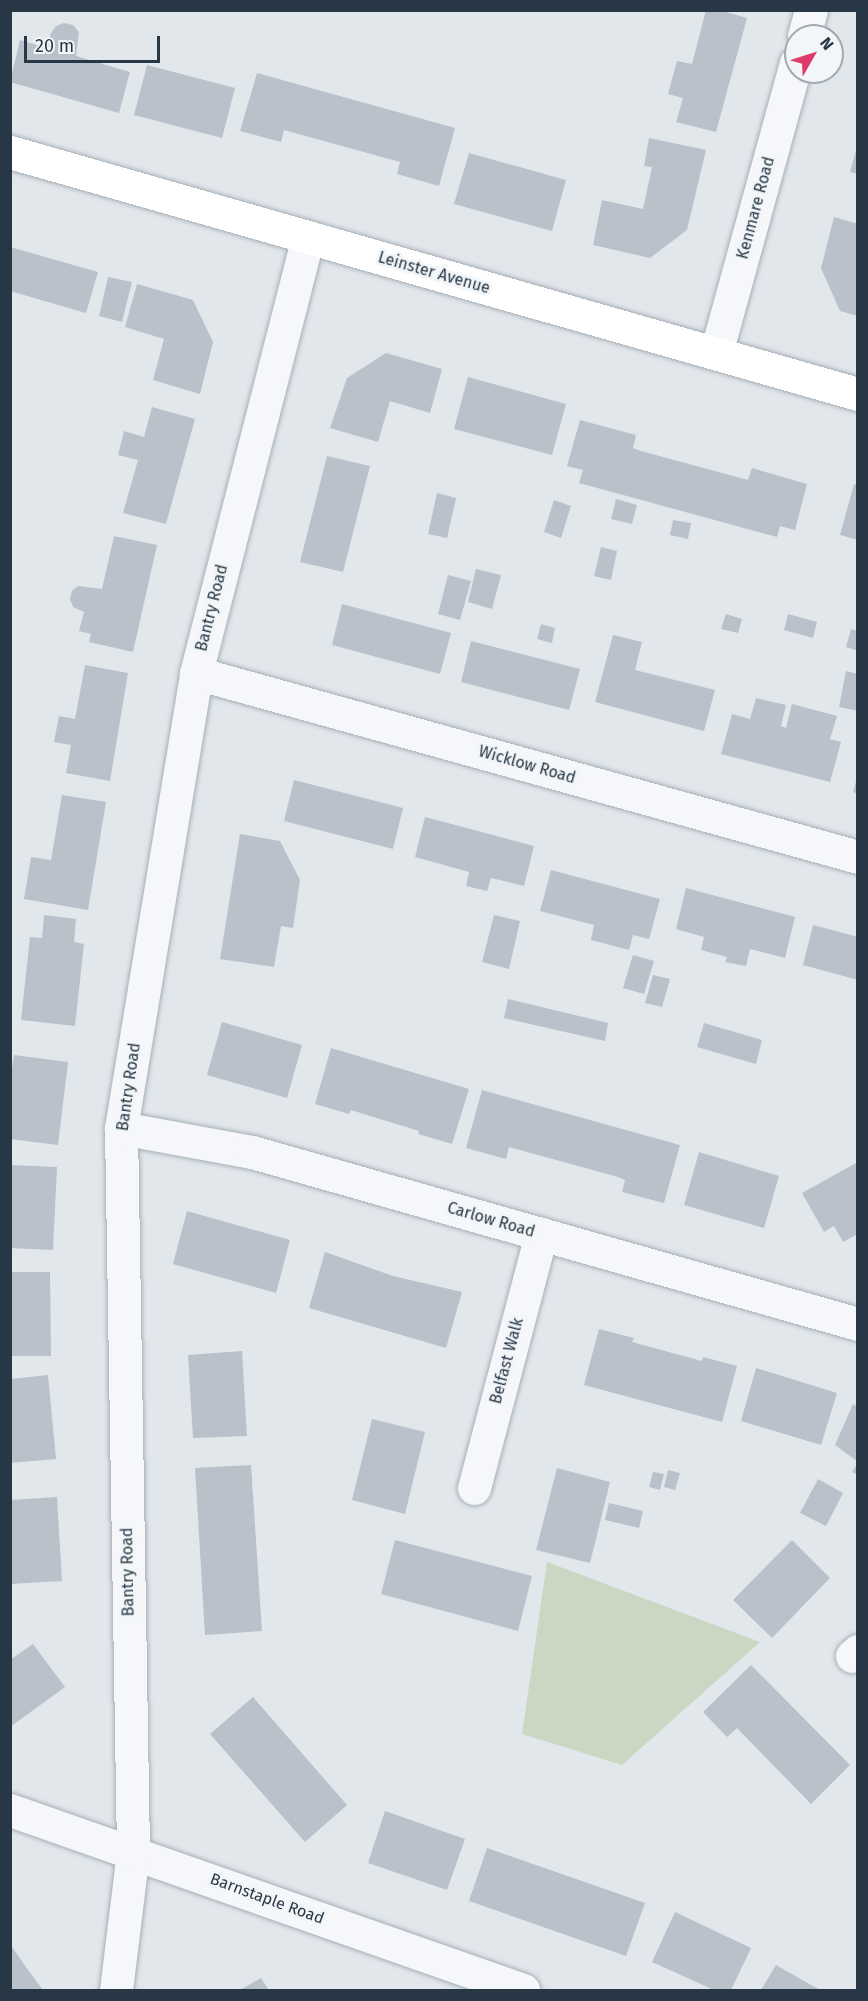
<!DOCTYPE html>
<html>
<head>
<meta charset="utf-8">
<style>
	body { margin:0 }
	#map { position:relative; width:868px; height:2001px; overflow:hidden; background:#e2e7ec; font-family:"Fira Sans",sans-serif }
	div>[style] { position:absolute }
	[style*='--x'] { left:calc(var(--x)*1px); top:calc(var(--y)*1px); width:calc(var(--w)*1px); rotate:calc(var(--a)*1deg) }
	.green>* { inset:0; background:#cad7c2 }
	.building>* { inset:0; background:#b9c1ca }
	.roads { filter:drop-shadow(0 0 2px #a6afb7) drop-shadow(0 0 2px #a6afb7) }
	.street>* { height:33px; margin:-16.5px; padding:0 16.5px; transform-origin:16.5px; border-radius:16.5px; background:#f6f7fa }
	.secondary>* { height:33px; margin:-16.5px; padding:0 16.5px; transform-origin:16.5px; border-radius:16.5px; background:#fff }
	span { translate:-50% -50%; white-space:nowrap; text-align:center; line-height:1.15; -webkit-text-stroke:6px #f2f6f9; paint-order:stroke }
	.street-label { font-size:16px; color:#283746 }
	.frame { position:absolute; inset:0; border:12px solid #283746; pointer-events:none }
	.north { position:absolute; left:784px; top:24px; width:60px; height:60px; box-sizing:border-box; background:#f2f6f9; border:2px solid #a1aab1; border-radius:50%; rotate:51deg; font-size:16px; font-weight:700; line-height:24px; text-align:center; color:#283746 }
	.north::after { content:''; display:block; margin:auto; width:21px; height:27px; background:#dd3b69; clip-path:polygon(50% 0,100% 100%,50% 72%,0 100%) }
	.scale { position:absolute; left:24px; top:36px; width:136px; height:27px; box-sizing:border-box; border:3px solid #283746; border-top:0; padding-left:8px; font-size:18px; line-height:21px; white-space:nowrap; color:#283746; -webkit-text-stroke:4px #f2f6f9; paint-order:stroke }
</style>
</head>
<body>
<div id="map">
	<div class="green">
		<i style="clip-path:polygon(547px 1562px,760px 1642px,622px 1765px,522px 1734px)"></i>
	</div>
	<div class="building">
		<i style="clip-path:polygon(706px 10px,719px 10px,747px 18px,716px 132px,676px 122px,683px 98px,668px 94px,677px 61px,692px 64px)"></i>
		<i style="clip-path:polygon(64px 23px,73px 25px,79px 32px,76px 56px,130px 72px,119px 113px,10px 82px,20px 40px,47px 48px,51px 33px,56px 26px)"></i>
		<i style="clip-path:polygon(147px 65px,235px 88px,222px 138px,134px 115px)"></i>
		<i style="clip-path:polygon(257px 73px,455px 128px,439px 186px,397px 174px,400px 162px,284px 130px,281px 142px,240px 131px)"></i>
		<i style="clip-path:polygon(649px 138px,706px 150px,687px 230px,650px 258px,593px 245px,602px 200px,643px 209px,652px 167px,644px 166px)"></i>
		<i style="clip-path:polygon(857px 147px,858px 147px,858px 174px,850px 172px)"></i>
		<i style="clip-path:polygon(469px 153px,566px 180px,552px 231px,454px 204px)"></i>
		<i style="clip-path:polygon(834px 217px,858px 224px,858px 316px,840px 311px,821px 268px)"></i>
		<i style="clip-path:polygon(10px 247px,98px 272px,86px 313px,10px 291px)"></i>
		<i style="clip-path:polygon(108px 277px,132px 282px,122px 322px,99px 316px)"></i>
		<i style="clip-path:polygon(137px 284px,193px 300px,213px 342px,200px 394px,153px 380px,164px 339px,125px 327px)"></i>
		<i style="clip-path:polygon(386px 353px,442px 369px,430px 413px,390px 401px,378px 442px,330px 428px,347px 378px)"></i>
		<i style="clip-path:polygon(468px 377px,566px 404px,552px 455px,454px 429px)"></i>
		<i style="clip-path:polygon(152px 407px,195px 419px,166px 524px,123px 513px,138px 460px,118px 455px,124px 431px,144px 437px)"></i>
		<i style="clip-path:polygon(580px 420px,636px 435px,633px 448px,641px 451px,748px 480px,752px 468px,807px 484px,795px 530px,780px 526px,777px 537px,579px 483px,583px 470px,567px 466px)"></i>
		<i style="clip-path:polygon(327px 456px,370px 466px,343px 572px,300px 562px)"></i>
		<i style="clip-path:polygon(854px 484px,858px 485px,858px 540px,840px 535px)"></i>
		<i style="clip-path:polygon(437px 493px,456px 498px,447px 538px,428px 534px)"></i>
		<i style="clip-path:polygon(616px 499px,637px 505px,632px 524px,611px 519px)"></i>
		<i style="clip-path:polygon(554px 500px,571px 506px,561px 538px,544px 532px)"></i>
		<i style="clip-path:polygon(673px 520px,691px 523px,688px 539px,670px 535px)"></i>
		<i style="clip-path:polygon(114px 536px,157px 545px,133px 652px,89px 642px,91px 634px,79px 631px,84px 612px,73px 607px,70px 599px,72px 591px,78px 586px,102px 589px)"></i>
		<i style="clip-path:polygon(601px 547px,617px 551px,611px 580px,594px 576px)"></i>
		<i style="clip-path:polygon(476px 569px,501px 575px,492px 609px,468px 602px)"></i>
		<i style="clip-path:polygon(448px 575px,471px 581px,460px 620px,438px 614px)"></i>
		<i style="clip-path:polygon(342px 604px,451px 633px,440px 674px,332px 645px)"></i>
		<i style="clip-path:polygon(726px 614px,742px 619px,738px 633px,721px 629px)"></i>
		<i style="clip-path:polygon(788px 614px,817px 622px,813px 638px,784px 630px)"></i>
		<i style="clip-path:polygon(541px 624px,555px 628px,552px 643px,537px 639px)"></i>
		<i style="clip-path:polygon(851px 629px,858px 631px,858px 651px,846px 647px)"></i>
		<i style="clip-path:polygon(613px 635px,642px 642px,635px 670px,715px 690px,704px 731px,595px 702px)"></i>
		<i style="clip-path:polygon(471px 641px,580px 669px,569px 710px,461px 682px)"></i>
		<i style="clip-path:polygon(85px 665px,128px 673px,110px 781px,66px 773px,71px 745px,54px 742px,59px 716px,75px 719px)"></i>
		<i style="clip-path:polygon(846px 671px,858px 674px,858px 711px,839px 707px)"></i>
		<i style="clip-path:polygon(756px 698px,786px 705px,781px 726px,786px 728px,792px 704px,837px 716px,830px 739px,841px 742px,830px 782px,721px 754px,732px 714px,750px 719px)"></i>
		<i style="clip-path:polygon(857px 778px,858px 779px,858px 794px,853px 792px)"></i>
		<i style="clip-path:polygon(294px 780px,403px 808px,393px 849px,284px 821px)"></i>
		<i style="clip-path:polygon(62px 795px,106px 802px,88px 910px,24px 899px,31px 857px,51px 860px)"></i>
		<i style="clip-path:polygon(425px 817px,534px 846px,524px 886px,491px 878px,487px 891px,466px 886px,469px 872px,415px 857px)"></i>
		<i style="clip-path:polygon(240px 834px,280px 841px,300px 880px,293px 928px,281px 926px,274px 967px,220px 959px)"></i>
		<i style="clip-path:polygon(551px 870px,660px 899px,649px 939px,633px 935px,629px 950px,591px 940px,594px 925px,540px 911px)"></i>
		<i style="clip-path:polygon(686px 888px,795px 917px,785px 958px,750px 949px,746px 966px,725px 962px,727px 957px,701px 950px,704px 937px,676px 929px)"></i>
		<i style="clip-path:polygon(44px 915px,76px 919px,74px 942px,84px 944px,75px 1026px,21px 1020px,30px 937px,42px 938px)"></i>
		<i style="clip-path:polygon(494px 915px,520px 921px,509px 969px,482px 962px)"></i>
		<i style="clip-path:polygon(813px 925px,858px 937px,858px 980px,803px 965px)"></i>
		<i style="clip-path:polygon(633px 955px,654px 961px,644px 994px,623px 988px)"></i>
		<i style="clip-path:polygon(653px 975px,670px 979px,662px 1007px,645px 1003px)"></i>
		<i style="clip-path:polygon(508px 999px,608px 1023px,605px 1041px,504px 1018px)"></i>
		<i style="clip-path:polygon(222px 1022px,302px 1045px,287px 1098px,207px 1075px)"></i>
		<i style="clip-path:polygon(704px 1023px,762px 1040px,756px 1064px,697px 1047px)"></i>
		<i style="clip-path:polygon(331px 1048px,469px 1089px,452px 1144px,418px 1134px,419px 1131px,351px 1110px,349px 1114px,315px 1104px)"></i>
		<i style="clip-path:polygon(14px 1055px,68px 1062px,58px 1145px,10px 1139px,10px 1082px)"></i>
		<i style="clip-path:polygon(482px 1090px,680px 1145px,664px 1203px,622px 1192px,625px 1180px,618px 1177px,509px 1147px,506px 1159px,466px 1148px)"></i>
		<i style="clip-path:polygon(699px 1152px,779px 1176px,764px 1228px,684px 1205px)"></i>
		<i style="clip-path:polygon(858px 1162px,858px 1234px,843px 1242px,834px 1226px,824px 1232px,802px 1193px)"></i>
		<i style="clip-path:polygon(10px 1165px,57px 1167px,53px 1250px,10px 1248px)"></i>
		<i style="clip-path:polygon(187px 1211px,290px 1240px,276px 1293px,173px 1264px)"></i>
		<i style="clip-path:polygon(325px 1252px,393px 1276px,462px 1292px,446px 1348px,309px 1308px)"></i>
		<i style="clip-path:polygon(10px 1272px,50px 1272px,51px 1356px,10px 1356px)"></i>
		<i style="clip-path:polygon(599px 1329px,634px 1338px,632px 1342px,702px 1361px,703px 1357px,737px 1366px,722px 1422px,584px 1385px)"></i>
		<i style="clip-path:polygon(242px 1351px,247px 1436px,193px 1438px,188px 1355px)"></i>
		<i style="clip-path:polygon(756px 1368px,837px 1393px,821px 1445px,741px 1421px)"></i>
		<i style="clip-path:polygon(48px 1375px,56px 1459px,10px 1463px,10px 1379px)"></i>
		<i style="clip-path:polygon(853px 1404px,858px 1407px,858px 1462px,835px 1445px)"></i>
		<i style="clip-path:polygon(372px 1419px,425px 1432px,405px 1514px,352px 1500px)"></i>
		<i style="clip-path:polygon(858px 1463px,858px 1475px,852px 1472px)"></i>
		<i style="clip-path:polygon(251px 1465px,262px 1631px,205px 1635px,195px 1468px)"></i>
		<i style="clip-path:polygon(557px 1468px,610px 1482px,590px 1563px,536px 1550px)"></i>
		<i style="clip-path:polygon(668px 1470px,680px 1473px,675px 1490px,664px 1487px)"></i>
		<i style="clip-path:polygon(653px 1472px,664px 1474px,660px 1490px,649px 1487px)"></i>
		<i style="clip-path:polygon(818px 1479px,843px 1493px,826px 1526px,800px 1513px)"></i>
		<i style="clip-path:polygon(57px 1497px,62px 1581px,10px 1584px,10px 1500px)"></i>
		<i style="clip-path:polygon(609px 1503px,643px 1511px,639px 1528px,605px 1520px)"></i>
		<i style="clip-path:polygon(395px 1540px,532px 1576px,518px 1631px,381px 1594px)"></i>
		<i style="clip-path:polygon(792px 1540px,830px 1578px,772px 1638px,733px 1600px)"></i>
		<i style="clip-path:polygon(33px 1644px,65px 1687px,10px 1727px,10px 1660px)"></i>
		<i style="clip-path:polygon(751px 1665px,850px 1765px,811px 1804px,737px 1728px,727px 1737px,703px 1712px)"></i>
		<i style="clip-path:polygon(253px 1697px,347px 1805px,305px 1842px,210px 1734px)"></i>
		<i style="clip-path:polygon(385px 1811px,465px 1839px,447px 1890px,368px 1863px)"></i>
		<i style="clip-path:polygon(487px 1848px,645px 1903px,626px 1956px,469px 1901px)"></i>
		<i style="clip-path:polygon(675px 1912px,751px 1948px,731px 1990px,714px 1990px,652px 1962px)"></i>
		<i style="clip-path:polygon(10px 1944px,28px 1970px,43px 1990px,10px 1990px)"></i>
		<i style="clip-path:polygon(776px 1965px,813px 1986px,821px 1990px,761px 1990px)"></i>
		<i style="clip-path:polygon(261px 1978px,269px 1990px,240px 1990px)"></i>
	</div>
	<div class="roads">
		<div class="street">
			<i style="--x:804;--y:36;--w:27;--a:-75"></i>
			<i style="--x:716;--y:353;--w:301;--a:-74.6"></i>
			<i style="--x:196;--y:673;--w:687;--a:15.53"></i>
			<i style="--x:121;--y:1128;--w:133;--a:10.4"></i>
			<i style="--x:252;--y:1152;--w:630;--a:15.85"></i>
			<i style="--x:474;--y:1488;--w:263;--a:-75.2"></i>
			<i style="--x:852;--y:1656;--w:8;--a:-40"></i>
			<i style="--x:10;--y:1810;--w:544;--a:19.33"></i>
			<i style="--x:116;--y:1990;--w:140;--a:-83"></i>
			<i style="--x:133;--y:1851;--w:723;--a:-90.95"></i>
			<i style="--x:121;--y:1128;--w:461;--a:-80.6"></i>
			<i style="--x:196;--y:673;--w:450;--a:-75.6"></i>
		</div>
		<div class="secondary">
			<i style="--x:10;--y:152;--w:882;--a:15.93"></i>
		</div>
	</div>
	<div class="street-label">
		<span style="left:756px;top:208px;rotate:-75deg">Kenmare Road</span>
		<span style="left:434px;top:273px;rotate:16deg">Leinster Avenue</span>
		<span style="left:212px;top:608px;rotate:-76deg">Bantry Road</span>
		<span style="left:527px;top:765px;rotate:16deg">Wicklow Road</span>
		<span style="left:129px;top:1087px;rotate:-82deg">Bantry Road</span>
		<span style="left:491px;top:1220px;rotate:16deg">Carlow Road</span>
		<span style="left:507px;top:1361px;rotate:-75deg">Belfast Walk</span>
		<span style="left:128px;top:1572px;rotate:-91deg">Bantry Road</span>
		<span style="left:267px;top:1899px;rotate:20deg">Barnstaple Road</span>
	</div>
	<div class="frame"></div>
	<div class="north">N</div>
	<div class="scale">20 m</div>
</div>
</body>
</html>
